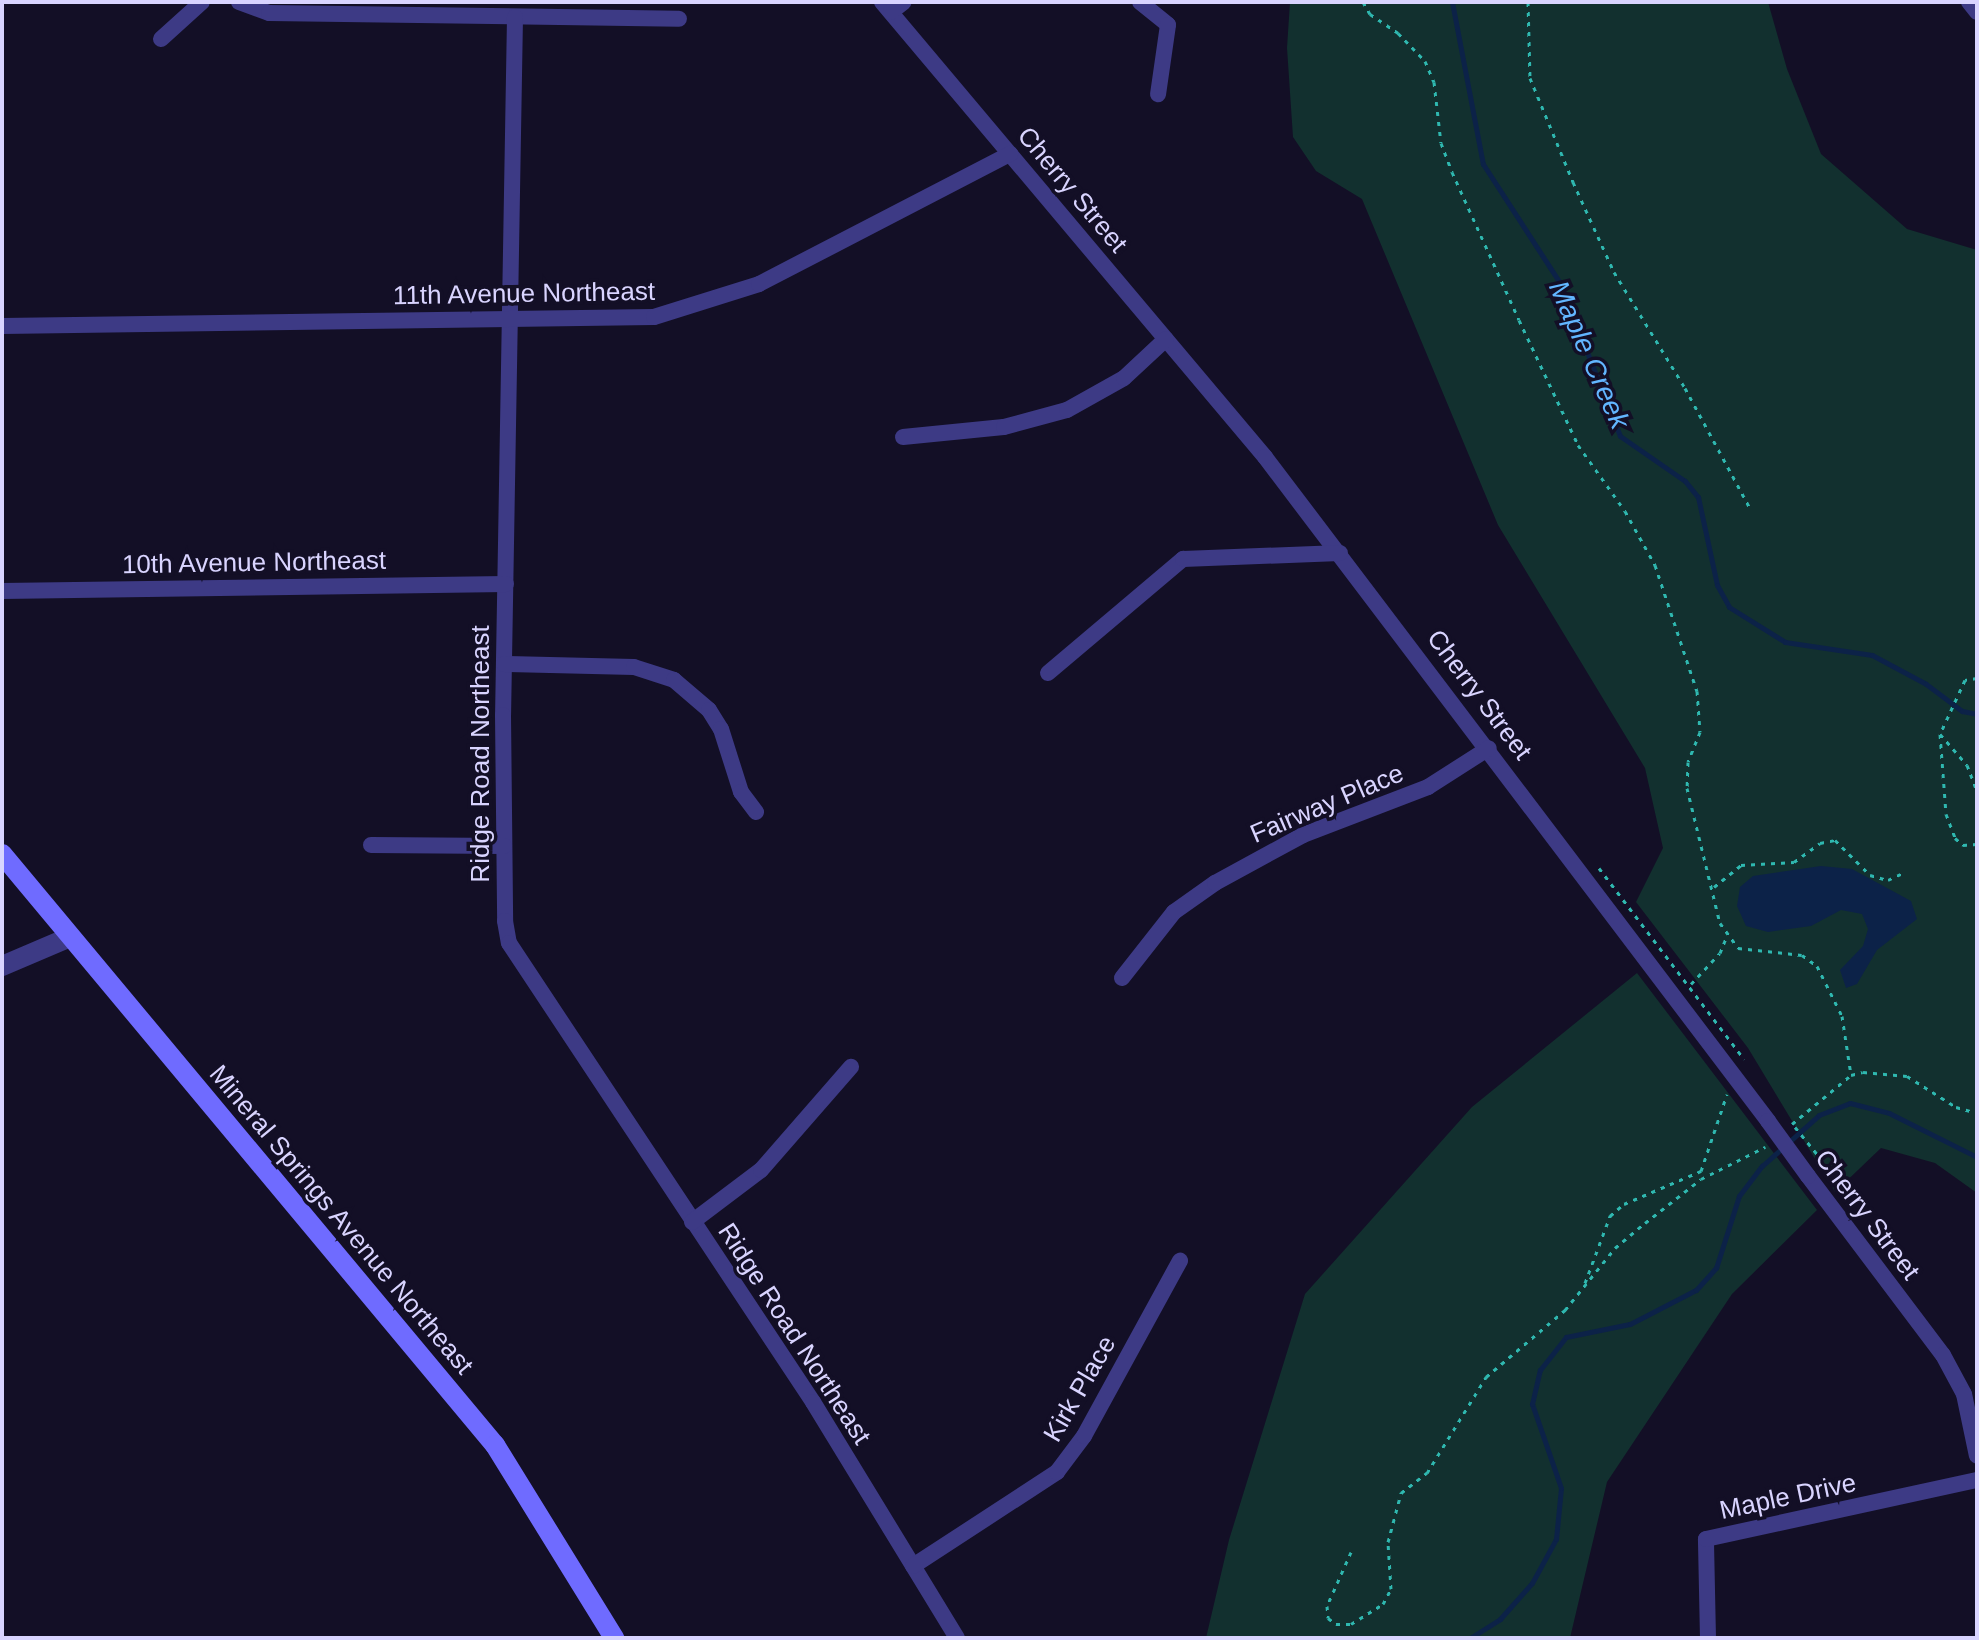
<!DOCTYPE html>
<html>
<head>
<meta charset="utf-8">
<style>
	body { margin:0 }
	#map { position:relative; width:1979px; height:1640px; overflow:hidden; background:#130f26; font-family:Helvetica,sans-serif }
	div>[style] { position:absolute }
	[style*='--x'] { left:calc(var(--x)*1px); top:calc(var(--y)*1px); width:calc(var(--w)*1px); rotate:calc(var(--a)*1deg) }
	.green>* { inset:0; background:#12302f }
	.water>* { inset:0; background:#0c2248 }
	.stream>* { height:5px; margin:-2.5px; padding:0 2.5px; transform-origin:2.5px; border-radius:2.5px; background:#0c2248 }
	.path>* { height:3px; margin-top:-1.5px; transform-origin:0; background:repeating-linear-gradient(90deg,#2fb8b0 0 4px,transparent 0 10px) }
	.minor>* { height:16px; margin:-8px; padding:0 8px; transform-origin:8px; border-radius:8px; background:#3d3a85 }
	.tertiary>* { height:20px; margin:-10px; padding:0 10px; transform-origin:10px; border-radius:10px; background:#3d3a85 }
	.secondary>* { height:20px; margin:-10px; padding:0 10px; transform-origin:10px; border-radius:10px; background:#6f6bff }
	.path-bridge>* { height:3px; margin-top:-1.5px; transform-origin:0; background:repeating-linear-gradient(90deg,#2fb8b0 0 4px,transparent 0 10px) }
	.minor-bridge>* { height:16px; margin:-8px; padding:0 8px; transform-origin:8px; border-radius:8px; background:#3d3a85 }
	span { translate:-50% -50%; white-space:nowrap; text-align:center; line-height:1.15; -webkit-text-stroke:7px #130f26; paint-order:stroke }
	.street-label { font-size:26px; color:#d9d4ff }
	.water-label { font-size:28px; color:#62b6ff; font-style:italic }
	.frame { position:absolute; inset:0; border:4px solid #d9d4ff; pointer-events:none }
</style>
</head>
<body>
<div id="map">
	<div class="green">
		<i style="clip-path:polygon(1290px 2px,1768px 2px,1787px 69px,1821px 154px,1907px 229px,1977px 250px,1977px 1193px,1935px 1163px,1881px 1148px,1835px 1192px,1748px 1048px,1636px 902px,1663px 848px,1645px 768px,1498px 525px,1362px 199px,1316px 171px,1293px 137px,1287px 48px)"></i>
		<i style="clip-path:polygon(1637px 973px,1817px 1210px,1732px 1294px,1607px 1482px,1570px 1638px,1206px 1638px,1229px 1540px,1305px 1294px,1472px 1107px)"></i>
	</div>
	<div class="water">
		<i style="clip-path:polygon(1821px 866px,1852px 869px,1911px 901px,1917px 919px,1877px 950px,1857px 984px,1846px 988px,1840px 970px,1863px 946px,1868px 929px,1862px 914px,1841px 910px,1811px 926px,1768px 932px,1746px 926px,1737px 906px,1740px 887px,1753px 876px)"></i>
	</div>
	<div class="stream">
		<i style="--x:1452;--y:2;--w:165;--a:79.2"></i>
		<i style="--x:1483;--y:164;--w:142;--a:57.1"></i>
		<i style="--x:1560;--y:283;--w:164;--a:68.6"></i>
		<i style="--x:1620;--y:436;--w:79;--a:34.7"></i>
		<i style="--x:1685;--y:481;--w:21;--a:51"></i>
		<i style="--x:1698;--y:497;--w:90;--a:77.8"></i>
		<i style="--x:1717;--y:585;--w:25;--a:61"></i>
		<i style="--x:1729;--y:607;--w:66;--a:32"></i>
		<i style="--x:1785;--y:642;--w:88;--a:8.5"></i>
		<i style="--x:1872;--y:655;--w:61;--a:28.2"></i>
		<i style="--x:1926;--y:684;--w:45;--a:36.9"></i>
		<i style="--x:1962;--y:711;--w:15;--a:11"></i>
		<i style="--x:1470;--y:1638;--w:36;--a:-32"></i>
		<i style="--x:1500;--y:1619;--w:48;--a:-48.4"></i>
		<i style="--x:1532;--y:1583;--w:50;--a:-61.4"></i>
		<i style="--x:1556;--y:1539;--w:51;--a:-84.4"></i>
		<i style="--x:1561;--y:1488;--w:89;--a:-109"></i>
		<i style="--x:1532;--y:1404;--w:35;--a:-77"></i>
		<i style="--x:1540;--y:1370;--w:42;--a:-51.8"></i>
		<i style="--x:1566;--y:1337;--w:65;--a:-11.5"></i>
		<i style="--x:1630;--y:1324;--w:74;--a:-27.3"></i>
		<i style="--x:1696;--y:1290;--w:30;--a:-48"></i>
		<i style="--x:1716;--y:1268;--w:76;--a:-72.3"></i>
		<i style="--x:1739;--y:1196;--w:38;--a:-53"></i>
		<i style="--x:1762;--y:1166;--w:76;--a:-41.8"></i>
		<i style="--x:1819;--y:1115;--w:33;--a:-21"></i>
		<i style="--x:1850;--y:1103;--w:40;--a:14.4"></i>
		<i style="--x:1889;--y:1113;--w:98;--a:26.6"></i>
	</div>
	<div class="path">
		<i style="--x:1363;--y:2;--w:14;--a:60"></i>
		<i style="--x:1370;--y:14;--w:34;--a:34"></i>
		<i style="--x:1398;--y:33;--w:39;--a:46"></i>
		<i style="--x:1425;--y:61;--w:23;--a:67"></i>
		<i style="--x:1434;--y:82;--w:61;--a:83.5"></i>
		<i style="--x:1441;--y:143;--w:31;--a:69"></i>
		<i style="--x:1452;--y:172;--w:162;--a:65.6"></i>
		<i style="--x:1519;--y:320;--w:138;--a:64.7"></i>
		<i style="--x:1578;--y:445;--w:81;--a:54.5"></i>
		<i style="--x:1625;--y:511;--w:62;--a:60.9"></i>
		<i style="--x:1655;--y:565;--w:133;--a:71.6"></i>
		<i style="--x:1697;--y:691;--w:41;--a:85.8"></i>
		<i style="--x:1700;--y:732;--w:32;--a:112"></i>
		<i style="--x:1688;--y:762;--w:26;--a:92"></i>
		<i style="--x:1687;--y:788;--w:139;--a:76.3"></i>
		<i style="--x:1720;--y:923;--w:31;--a:54"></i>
		<i style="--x:1738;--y:948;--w:64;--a:6.2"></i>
		<i style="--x:1802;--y:955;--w:19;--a:36"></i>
		<i style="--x:1817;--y:966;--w:56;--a:63.4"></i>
		<i style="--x:1842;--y:1016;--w:60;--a:81.3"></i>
		<i style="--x:1528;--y:2;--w:76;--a:88.5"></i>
		<i style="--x:1530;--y:78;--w:113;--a:67.5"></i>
		<i style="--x:1573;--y:182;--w:99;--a:65.5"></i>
		<i style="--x:1614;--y:272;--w:136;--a:58.5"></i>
		<i style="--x:1685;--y:388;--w:139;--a:61.6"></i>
		<i style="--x:1977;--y:678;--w:12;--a:171"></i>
		<i style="--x:1965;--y:680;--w:60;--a:114.8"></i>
		<i style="--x:1940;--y:734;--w:80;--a:85.7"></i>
		<i style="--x:1946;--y:814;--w:26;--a:69"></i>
		<i style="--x:1955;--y:838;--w:11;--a:41"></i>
		<i style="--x:1963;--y:845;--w:14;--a:-4"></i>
		<i style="--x:1940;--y:734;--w:41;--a:48.9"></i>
		<i style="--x:1967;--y:765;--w:28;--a:69"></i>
		<i style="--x:1599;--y:868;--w:240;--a:52.8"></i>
		<i style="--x:1714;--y:887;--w:35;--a:-39"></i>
		<i style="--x:1741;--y:865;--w:53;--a:-3.2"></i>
		<i style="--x:1794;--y:862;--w:32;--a:-36"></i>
		<i style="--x:1820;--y:843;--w:15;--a:-11"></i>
		<i style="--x:1835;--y:840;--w:49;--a:45"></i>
		<i style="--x:1870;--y:875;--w:19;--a:16"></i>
		<i style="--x:1888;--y:880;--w:19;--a:-25"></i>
		<i style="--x:1691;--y:984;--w:42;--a:-46.9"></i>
		<i style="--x:1720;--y:953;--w:18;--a:-68"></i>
		<i style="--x:1792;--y:1124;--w:77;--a:-39.7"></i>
		<i style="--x:1851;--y:1075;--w:12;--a:-14"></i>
		<i style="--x:1863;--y:1072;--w:44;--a:5.2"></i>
		<i style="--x:1907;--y:1076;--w:58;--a:32.3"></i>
		<i style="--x:1956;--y:1107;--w:22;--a:16"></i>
		<i style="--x:1826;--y:1165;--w:16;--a:63"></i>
		<i style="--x:1585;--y:1283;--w:72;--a:-69.5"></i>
		<i style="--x:1610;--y:1216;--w:18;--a:-41"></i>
		<i style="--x:1624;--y:1204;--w:84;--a:-23.2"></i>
		<i style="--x:1701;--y:1171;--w:81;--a:-71.3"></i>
		<i style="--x:1351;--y:1552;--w:59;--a:114"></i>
		<i style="--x:1327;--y:1606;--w:12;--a:85"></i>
		<i style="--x:1328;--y:1618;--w:10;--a:37"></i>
		<i style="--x:1336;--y:1624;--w:15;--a:0"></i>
		<i style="--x:1351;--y:1624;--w:38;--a:-32"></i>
		<i style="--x:1383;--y:1604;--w:17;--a:-62"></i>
		<i style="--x:1391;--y:1589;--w:47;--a:-93.7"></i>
		<i style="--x:1388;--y:1542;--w:51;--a:-75.1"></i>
		<i style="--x:1401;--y:1493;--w:33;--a:-38"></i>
		<i style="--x:1427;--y:1473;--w:113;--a:-58.4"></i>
		<i style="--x:1486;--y:1377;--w:104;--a:-40.3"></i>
		<i style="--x:1565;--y:1310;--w:80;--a:-51.1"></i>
		<i style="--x:1615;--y:1248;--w:39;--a:-40"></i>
		<i style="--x:1645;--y:1223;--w:71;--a:-38.2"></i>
		<i style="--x:1701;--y:1179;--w:72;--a:-26.6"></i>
	</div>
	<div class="minor">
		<i style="--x:239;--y:2;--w:32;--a:20"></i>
		<i style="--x:269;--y:13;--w:410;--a:0.8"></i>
		<i style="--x:882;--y:2;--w:595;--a:49.91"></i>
		<i style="--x:1265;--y:457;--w:833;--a:52.85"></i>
		<i style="--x:1140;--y:2;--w:36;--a:39"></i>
		<i style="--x:1168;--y:25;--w:70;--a:98.2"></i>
		<i style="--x:1969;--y:2;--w:13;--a:51"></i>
		<i style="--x:891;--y:12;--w:16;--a:-38"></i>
		<i style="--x:515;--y:17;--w:698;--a:90.98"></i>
		<i style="--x:503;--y:715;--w:206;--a:89.4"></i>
		<i style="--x:505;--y:921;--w:22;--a:80"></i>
		<i style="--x:509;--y:943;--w:551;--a:56.48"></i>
		<i style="--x:813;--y:1402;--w:276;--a:58.6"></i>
		<i style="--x:161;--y:39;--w:55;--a:-42.1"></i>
		<i style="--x:2;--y:326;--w:652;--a:-0.79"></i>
		<i style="--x:654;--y:317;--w:110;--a:-17.4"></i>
		<i style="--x:759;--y:284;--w:283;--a:-27.4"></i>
		<i style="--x:903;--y:437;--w:101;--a:-5.7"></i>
		<i style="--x:1004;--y:427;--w:65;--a:-15.1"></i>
		<i style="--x:1067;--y:410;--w:65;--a:-29.3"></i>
		<i style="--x:1124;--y:378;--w:57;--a:-42.9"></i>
		<i style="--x:2;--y:591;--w:504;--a:-0.8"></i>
		<i style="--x:504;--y:664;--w:130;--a:1.3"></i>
		<i style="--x:634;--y:667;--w:42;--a:18"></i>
		<i style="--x:674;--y:680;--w:46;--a:40.6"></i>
		<i style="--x:709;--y:710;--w:22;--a:58"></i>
		<i style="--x:721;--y:729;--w:66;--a:72.4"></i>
		<i style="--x:741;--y:792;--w:25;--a:53"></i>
		<i style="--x:1048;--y:673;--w:177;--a:-40.2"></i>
		<i style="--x:1183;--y:559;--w:157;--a:-2.2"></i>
		<i style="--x:371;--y:845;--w:133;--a:0.4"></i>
		<i style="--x:1122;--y:978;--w:84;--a:-51.8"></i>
		<i style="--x:1174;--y:912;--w:50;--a:-35.3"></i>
		<i style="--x:1215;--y:883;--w:100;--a:-28.6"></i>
		<i style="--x:1303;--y:835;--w:134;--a:-21"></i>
		<i style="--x:1428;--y:787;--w:72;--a:-32.6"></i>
		<i style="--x:1808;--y:1176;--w:224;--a:53"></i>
		<i style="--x:1943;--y:1355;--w:44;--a:61.7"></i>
		<i style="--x:1964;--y:1394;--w:63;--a:78.2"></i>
		<i style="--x:692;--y:1222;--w:86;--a:-37"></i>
		<i style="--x:761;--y:1170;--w:137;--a:-48.9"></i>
		<i style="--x:913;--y:1566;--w:172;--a:-33.1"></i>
		<i style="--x:1057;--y:1472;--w:45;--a:-53.1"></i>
		<i style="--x:1084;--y:1436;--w:200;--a:-61.3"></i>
		<i style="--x:1708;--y:1638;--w:99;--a:-91.2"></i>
		<i style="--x:1706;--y:1539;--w:277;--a:-12.3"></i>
	</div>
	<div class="tertiary">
		<i style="--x:2;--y:966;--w:74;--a:-23.1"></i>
	</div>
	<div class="secondary">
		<i style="--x:2;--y:854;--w:770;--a:50.17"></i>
		<i style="--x:495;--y:1445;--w:227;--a:58.3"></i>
	</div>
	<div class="path-bridge">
		<i style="--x:1795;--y:1127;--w:49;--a:50.8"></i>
	</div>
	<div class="minor-bridge">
		<i style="--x:1768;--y:1121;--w:68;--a:54"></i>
	</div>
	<div class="street-label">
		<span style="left:1072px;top:190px;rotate:50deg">Cherry Street</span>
		<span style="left:524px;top:294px;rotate:-1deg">11th Avenue Northeast</span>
		<span style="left:254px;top:563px;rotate:-1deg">10th Avenue Northeast</span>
		<span style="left:1479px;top:695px;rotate:53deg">Cherry Street</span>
		<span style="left:481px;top:754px;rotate:-90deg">Ridge Road Northeast</span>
		<span style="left:1327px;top:804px;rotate:-23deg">Fairway Place</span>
		<span style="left:1867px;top:1215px;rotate:53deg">Cherry Street</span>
		<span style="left:341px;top:1220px;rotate:50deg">Mineral Springs Avenue Northeast</span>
		<span style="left:794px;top:1334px;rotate:57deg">Ridge Road Northeast</span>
		<span style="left:1080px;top:1389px;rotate:-60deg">Kirk Place</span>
		<span style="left:1788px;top:1497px;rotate:-12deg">Maple Drive</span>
	</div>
	<div class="water-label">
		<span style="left:1589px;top:355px;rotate:66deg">Maple Creek</span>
	</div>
	<div class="frame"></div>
</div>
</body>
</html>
